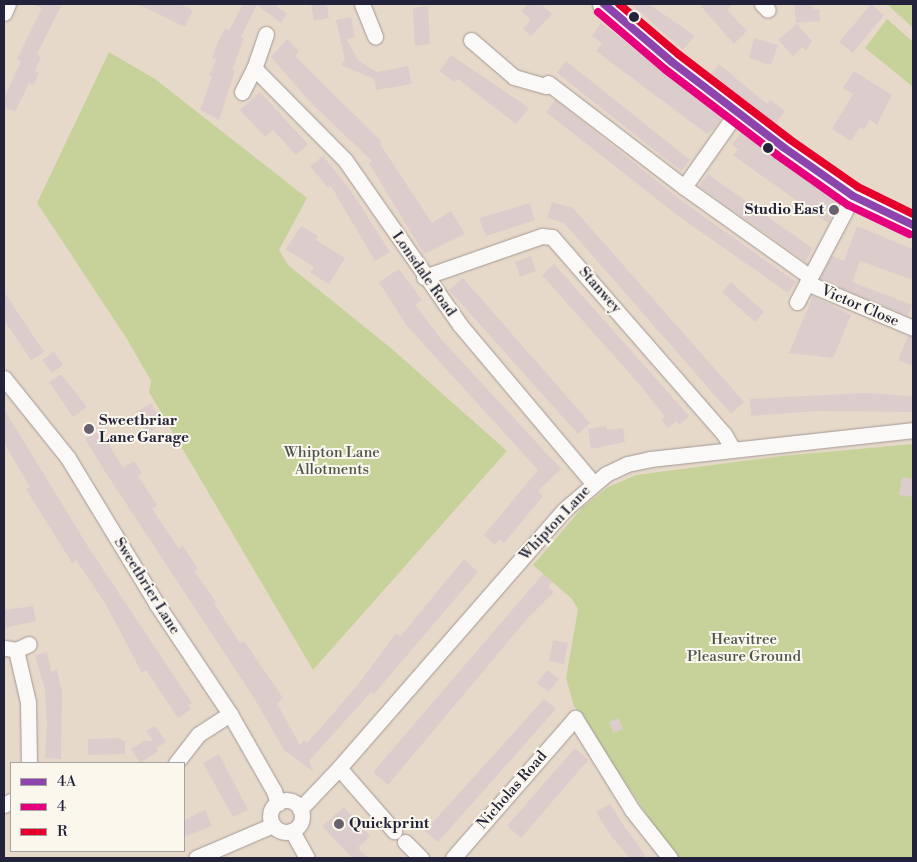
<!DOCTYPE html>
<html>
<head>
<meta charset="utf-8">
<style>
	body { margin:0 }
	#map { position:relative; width:917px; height:862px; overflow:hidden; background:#e7d9ca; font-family:"Libre Bodoni",serif }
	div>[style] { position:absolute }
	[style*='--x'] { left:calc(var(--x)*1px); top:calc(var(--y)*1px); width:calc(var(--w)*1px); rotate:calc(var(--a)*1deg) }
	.green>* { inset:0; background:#c7d29b }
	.building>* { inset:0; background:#dccccb }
	.roads { filter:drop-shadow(0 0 1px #a29994) drop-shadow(0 0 1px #a29994) }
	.minor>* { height:15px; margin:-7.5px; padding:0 7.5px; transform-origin:7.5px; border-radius:7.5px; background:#fbf9f7 }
	.minor>.ring { margin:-7.5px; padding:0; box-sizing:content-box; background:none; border:15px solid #fbf9f7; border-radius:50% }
	.secondary>* { height:22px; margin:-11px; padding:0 11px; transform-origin:11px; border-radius:11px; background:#fbf9f7 }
	.bus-1>* { height:8px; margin:-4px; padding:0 4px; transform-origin:4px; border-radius:4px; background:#8e44ad }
	.bus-2>* { height:8px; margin:-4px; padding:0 4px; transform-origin:4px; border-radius:4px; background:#e5007d }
	.bus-3>* { height:8px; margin:-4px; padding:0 4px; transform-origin:4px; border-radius:4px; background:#e4002b }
	.dots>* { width:14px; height:14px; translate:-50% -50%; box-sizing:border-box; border:2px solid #fbf7ec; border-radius:50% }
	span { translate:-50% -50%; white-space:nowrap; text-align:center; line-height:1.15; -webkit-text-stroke:4px #fbf7ec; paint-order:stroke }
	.poi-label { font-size:15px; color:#22223b; font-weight:700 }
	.right { translate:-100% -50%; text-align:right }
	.left { translate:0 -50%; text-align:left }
	.street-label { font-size:15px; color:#22223b }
	.park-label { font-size:15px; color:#4c554c }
	.frame { position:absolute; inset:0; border:5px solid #22223b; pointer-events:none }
	.legend { position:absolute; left:10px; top:762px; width:175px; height:90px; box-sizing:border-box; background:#fbf7ec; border:1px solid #a4a2a5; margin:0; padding:6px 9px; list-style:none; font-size:15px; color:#22223b }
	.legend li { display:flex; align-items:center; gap:10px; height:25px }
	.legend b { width:25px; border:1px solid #a4a2a5 }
</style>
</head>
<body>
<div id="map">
	<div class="green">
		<i style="clip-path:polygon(887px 4px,913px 4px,913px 28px)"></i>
		<i style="clip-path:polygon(887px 19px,913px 42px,913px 87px,865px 48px)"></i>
		<i style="clip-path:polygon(109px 52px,155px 79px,307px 198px,279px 250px,288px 265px,392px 349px,507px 451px,313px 670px,149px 392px,151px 381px,127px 339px,37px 203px)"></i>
		<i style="clip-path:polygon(913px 444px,913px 858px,676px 858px,574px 706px,566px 678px,578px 609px,572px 599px,533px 565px,583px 507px,608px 487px,636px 475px,781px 456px)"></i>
	</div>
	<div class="building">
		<i style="clip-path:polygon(33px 4px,62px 4px,37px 54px,41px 58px,35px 71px,39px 73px,34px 85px,29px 83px,15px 112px,4px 107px,4px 98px,21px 61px,17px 59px,42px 8px)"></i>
		<i style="clip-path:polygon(138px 4px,181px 4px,193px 10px,185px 27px)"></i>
		<i style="clip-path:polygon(243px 4px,274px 4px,287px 14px,281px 23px,257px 5px,241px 37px,244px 38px,232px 70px,235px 71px,219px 120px,200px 110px,212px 77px,209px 76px,216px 60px,212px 58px,218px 42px,225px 28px,229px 31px)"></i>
		<i style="clip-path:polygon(311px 4px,327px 4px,329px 18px,314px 21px)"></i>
		<i style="clip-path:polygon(528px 4px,541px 4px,552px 14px,531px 36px,523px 29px,531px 20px,521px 11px)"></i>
		<i style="clip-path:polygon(631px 4px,649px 4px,695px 36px,683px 50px)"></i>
		<i style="clip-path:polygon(699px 4px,733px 4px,727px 10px,747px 31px,734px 44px)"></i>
		<i style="clip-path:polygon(794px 4px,812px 4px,813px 10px,819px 9px,820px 21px,796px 23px)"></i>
		<i style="clip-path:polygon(871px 4px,884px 15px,853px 53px,839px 42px)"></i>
		<i style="clip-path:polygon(428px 6px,430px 44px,415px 46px,413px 8px)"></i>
		<i style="clip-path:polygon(351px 17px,355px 37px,346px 39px,359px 61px,377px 72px,408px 66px,412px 84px,376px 90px,374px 79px,341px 65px,345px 60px,336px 20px)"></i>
		<i style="clip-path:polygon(601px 23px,722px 117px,714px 129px,707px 134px,596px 51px,602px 43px,592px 36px)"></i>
		<i style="clip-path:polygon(797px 24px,812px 41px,806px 51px,802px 47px,793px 56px,778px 40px)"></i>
		<i style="clip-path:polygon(754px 38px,778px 45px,771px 65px,749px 58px)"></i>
		<i style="clip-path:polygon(287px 39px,299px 51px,295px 56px,382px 142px,380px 144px,432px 223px,451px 211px,465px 234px,424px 254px,369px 163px,372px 161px,311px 103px,271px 57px)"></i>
		<i style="clip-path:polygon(451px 55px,529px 108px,516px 124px,458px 79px,455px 82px,439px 71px)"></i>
		<i style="clip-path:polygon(566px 61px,690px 160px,681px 171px,557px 73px)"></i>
		<i style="clip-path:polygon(719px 64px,767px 104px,770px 100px,785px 111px,775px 124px,710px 75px)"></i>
		<i style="clip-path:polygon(854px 71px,892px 95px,877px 125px,870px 120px,864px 130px,860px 127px,851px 141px,832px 129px,853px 94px,843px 88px)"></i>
		<i style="clip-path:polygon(260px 92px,308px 144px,296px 155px,273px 130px,265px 137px,240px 110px)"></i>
		<i style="clip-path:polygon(555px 100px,682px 201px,796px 282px,788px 293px,677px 215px,546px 112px)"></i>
		<i style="clip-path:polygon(742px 132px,838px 203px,828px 223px,733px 155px,738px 149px,732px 145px)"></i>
		<i style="clip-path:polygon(323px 156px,351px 191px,390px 252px,375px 261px,331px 186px,328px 188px,310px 166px)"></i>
		<i style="clip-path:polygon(708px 174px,812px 248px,806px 262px,699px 186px)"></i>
		<i style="clip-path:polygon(552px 202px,573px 208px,744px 402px,731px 414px,564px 223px,547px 218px)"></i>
		<i style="clip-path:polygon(530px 203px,535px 220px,486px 236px,479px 218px)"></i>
		<i style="clip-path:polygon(301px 226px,318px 236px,316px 240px,345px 258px,329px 284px,310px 273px,314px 267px,286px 249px)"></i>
		<i style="clip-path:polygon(857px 226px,913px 249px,913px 280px,860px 261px,852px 282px,912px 305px,908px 316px,820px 279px,832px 256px,844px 261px)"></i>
		<i style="clip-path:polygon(531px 256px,536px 271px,520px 277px,515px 262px)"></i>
		<i style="clip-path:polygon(554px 264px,689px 416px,679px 425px,676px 421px,668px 428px,661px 420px,665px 417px,640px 385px,542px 275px)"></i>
		<i style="clip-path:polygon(399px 269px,422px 300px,415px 305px,441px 339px,561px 469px,538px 491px,543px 496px,504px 543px,499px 539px,495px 545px,484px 535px,538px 470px,407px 326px,379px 282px)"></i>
		<i style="clip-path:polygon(463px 278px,590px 423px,578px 434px,449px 290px)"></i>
		<i style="clip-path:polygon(731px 282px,764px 312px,755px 322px,722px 292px)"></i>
		<i style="clip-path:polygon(4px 292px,44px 352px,31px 360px,4px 320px)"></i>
		<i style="clip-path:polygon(813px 296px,851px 315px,833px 358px,789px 353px)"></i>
		<i style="clip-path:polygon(908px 336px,913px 337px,913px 366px,898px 360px)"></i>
		<i style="clip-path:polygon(54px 352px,63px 365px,52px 373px,42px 360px)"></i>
		<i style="clip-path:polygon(61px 374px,87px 407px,73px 417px,49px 382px)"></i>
		<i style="clip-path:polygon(864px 393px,913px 396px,913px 412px,817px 411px,751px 416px,750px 399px)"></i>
		<i style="clip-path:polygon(151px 403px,163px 423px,148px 433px,135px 413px)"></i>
		<i style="clip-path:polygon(4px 409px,87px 545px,192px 703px,188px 705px,191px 709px,178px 718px,146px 670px,142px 673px,105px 603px,76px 560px,72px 563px,26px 489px,30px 487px,4px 443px)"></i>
		<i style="clip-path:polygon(606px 426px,607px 430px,623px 428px,625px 442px,591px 449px,588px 429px)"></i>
		<i style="clip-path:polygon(100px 430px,123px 468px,134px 461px,142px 473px,138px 476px,157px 505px,152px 509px,179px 549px,183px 546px,198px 569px,194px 571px,216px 602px,214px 603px,240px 643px,244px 641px,283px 698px,277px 704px,300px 745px,304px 740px,307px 743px,332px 715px,360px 682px,396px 633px,400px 637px,464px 559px,478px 572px,374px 694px,371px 692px,309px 761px,314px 772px,284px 750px,254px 698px,106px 473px,85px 439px)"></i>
		<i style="clip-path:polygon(902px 477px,913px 479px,913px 497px,899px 495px)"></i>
		<i style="clip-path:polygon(543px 574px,552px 582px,548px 587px,554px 592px,527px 619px,388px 785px,373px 772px)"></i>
		<i style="clip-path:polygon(33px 606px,36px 621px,4px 628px,4px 610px)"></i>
		<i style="clip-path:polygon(553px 640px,568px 643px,564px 664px,549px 661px)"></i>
		<i style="clip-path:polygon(47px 652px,51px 671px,57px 670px,62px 692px,61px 759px,45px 758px,47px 722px,45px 690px,35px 655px)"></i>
		<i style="clip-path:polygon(547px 670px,559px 679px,549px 692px,537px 683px)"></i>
		<i style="clip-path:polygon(544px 699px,556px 709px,438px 842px,425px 831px)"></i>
		<i style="clip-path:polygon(618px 718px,623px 729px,613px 733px,609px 722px)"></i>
		<i style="clip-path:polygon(155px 726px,166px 742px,156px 748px,158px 751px,140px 763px,131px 749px,144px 741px,153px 741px,146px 731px)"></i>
		<i style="clip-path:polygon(117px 738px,125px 741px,125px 754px,88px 755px,88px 739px)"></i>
		<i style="clip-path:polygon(575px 748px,588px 760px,521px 838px,507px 826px)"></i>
		<i style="clip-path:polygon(219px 754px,248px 810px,233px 817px,203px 763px)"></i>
		<i style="clip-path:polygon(610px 804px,624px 826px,647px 858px,630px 858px,611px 836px,596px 812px)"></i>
		<i style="clip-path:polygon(344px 807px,370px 836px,358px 848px,368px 858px,352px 858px,322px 826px)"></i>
		<i style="clip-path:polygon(205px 810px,212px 826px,184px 837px,184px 820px)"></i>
	</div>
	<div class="roads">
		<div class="minor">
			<i style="--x:362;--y:4;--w:35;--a:68"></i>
			<i style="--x:762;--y:4;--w:8;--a:45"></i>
			<i style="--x:4;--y:13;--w:10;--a:-66"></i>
			<i style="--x:266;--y:34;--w:36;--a:109"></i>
			<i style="--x:254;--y:68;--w:129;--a:45.3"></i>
			<i style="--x:345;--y:160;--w:201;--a:55.1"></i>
			<i style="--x:460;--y:325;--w:207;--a:49.9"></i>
			<i style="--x:471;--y:40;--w:57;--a:40.7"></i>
			<i style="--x:514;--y:77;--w:33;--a:16"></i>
			<i style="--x:548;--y:83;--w:171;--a:37.4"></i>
			<i style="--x:684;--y:187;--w:155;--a:35.5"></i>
			<i style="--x:242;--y:92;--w:27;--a:-63"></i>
			<i style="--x:684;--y:187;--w:92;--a:-54.8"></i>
			<i style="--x:424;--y:277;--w:125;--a:-19.2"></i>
			<i style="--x:542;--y:236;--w:10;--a:6"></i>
			<i style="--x:552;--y:237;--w:262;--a:48.9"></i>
			<i style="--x:724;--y:434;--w:16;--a:60"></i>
			<i style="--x:807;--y:283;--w:115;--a:23"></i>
			<i style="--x:797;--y:302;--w:120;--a:-62.2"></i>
			<i style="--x:4;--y:378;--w:102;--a:51.3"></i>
			<i style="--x:68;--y:458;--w:170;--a:58.7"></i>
			<i style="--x:156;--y:603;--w:133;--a:56.3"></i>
			<i style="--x:230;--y:714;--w:89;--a:60.3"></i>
			<i style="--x:274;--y:791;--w:13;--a:72"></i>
			<i style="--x:6;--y:648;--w:10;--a:11"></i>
			<i style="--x:16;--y:650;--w:14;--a:-25"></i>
			<i style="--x:16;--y:650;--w:53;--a:77"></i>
			<i style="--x:28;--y:702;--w:61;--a:89.1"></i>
			<i style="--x:176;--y:763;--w:37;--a:-52"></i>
			<i style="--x:199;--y:734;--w:37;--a:-33"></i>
			<i style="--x:339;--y:768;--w:84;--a:48.9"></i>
			<i class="ring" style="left:270px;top:800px;width:17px;height:17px"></i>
			<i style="--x:4;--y:805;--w:8;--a:-30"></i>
			<i style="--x:300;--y:809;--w:57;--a:-46.4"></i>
			<i style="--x:339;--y:768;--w:342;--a:-48.9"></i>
			<i style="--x:564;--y:510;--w:55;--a:-40.6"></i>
			<i style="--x:606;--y:474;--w:23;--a:-25"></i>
			<i style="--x:627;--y:464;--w:25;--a:-12"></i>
			<i style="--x:651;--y:459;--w:264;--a:-6.3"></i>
			<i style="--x:292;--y:831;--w:31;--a:61"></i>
			<i style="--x:405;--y:842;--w:23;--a:45"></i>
			<i style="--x:196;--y:858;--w:84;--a:-23.2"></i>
			<i style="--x:453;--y:858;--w:186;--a:-48.9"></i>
			<i style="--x:575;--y:718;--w:108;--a:58.2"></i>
			<i style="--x:632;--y:810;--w:61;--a:51.6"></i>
		</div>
		<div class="secondary">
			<i style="--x:604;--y:4;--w:89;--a:40.5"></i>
			<i style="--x:672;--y:62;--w:140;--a:37.4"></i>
			<i style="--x:783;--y:147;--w:85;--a:35"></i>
			<i style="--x:853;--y:196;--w:67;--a:25.8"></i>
		</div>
	</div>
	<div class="bus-1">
		<i style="--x:604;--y:4;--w:89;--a:40.5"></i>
		<i style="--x:672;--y:62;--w:140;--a:37.4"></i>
		<i style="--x:783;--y:147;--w:85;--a:35"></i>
		<i style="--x:853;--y:196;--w:67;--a:25.8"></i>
	</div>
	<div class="bus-2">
		<i style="--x:598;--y:12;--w:89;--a:40.5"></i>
		<i style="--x:666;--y:70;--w:140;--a:37.4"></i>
		<i style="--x:777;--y:155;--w:87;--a:35.2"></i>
		<i style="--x:848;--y:205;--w:68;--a:25.4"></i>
	</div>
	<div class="bus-3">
		<i style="--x:619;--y:4;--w:77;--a:40.3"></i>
		<i style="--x:678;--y:54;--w:140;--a:37.4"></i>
		<i style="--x:789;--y:139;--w:84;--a:34.8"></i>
		<i style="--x:858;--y:187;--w:61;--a:26.1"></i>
	</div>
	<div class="dots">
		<i style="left:634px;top:17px;background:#22223b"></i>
		<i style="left:768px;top:148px;background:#22223b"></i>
		<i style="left:834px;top:210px;background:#67626d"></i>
		<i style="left:89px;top:429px;background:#67626d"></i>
		<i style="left:339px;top:824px;background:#67626d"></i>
	</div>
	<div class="poi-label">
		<span class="right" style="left:824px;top:210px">Studio East</span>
		<span class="left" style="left:99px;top:429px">Sweetbriar<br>Lane Garage</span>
		<span class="left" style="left:349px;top:824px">Quickprint</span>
	</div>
	<div class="street-label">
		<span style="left:424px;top:274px;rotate:55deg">Lonsdale Road</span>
		<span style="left:600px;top:290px;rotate:49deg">Stanwey</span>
		<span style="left:860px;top:306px;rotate:23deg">Victor Close</span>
		<span style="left:555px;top:523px;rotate:-47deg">Whipton Lane</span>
		<span style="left:147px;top:586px;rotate:58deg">Sweetbrier Lane</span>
		<span style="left:512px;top:790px;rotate:-49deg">Nicholas Road</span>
	</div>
	<div class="park-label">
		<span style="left:332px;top:461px">Whipton Lane<br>Allotments</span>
		<span style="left:744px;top:648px">Heavitree<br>Pleasure Ground</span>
	</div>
	<div class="frame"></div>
	<ul class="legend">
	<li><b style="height:6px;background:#8e44ad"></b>4A</li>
	<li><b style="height:6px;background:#e5007d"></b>4</li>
	<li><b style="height:6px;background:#e4002b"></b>R</li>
	</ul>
</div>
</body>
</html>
